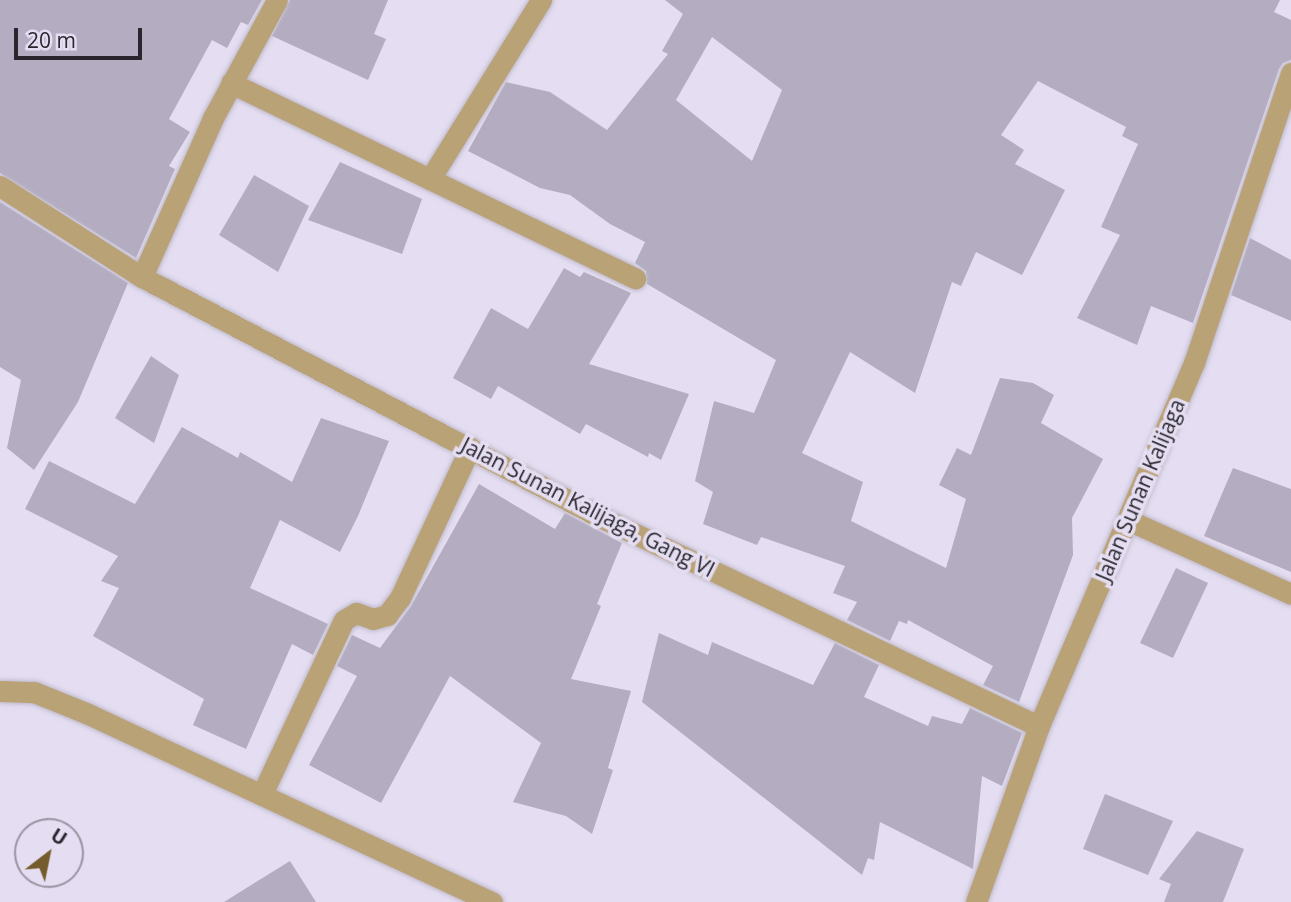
<!DOCTYPE html>
<html>
<head>
<meta charset="utf-8">
<style>
	body { margin:0 }
	#map { position:relative; width:1291px; height:902px; overflow:hidden; background:#e5def2; font-family:"Open Sans",sans-serif }
	div>[style] { position:absolute }
	[style*='--x'] { left:calc(var(--x)*1px); top:calc(var(--y)*1px); width:calc(var(--w)*1px); rotate:calc(var(--a)*1deg) }
	.building>* { inset:0; background:#b4adc1 }
	.roads { filter:drop-shadow(0 0 2px #bfb9cb) drop-shadow(0 0 2px #bfb9cb) }
	.minor>* { height:21px; margin:-10.5px; padding:0 10.5px; transform-origin:10.5px; border-radius:10.5px; background:#baa277 }
	span { translate:-50% -50%; white-space:nowrap; text-align:center; line-height:1.15; -webkit-text-stroke:7px #e5def2; paint-order:stroke }
	.street-label { font-size:21px; color:#29262e }
	.north { position:absolute; left:14px; top:818px; width:70px; height:70px; box-sizing:border-box; background:#e5def2; border:2px solid #9a94a4; border-radius:50%; rotate:32deg; font-size:19px; font-weight:700; line-height:28px; text-align:center; color:#29262e }
	.north::after { content:''; display:block; margin:auto; width:24px; height:32px; background:#755c2d; clip-path:polygon(50% 0,100% 100%,50% 72%,0 100%) }
	.scale { position:absolute; left:14px; top:28px; width:128px; height:32px; box-sizing:border-box; border:4px solid #29262e; border-top:0; padding-left:9px; font-size:21px; line-height:24px; white-space:nowrap; color:#29262e; -webkit-text-stroke:5px #e5def2; paint-order:stroke }
</style>
</head>
<body>
<div id="map">
	<div class="building">
		<i style="clip-path:polygon(0 0,262px 0,248px 25px,241px 22px,227px 48px,212px 40px,169px 119px,190px 132px,169px 166px,175px 169px,136px 258px,0 173px)"></i>
		<i style="clip-path:polygon(290px 0,388px 0,374px 34px,386px 39px,368px 80px,272px 36px)"></i>
		<i style="clip-path:polygon(evenodd,665px 0,1280px 0,1274px 12px,1291px 20px,1291px 60px,1283px 63px,1279px 69px,1193px 323px,1151px 306px,1137px 345px,1077px 318px,1120px 235px,1101px 227px,1138px 144px,1122px 136px,1126px 127px,1038px 81px,1001px 135px,1024px 150px,1015px 164px,1065px 190px,1022px 275px,976px 252px,961px 286px,952px 282px,915px 393px,850px 352px,802px 453px,863px 482px,851px 521px,946px 568px,966px 499px,939px 485px,957px 448px,971px 455px,1000px 378px,1033px 383px,1054px 395px,1041px 423px,1103px 459px,1072px 518px,1073px 555px,1019px 702px,983px 685px,993px 666px,908px 620px,907px 624px,899px 621px,890px 641px,847px 620px,857px 602px,833px 593px,845px 566px,761px 537px,757px 545px,703px 524px,713px 492px,695px 481px,714px 401px,754px 413px,776px 360px,647px 284px,646px 271px,635px 263px,645px 242px,610px 224px,570px 195px,540px 188px,468px 151px,506px 82px,550px 92px,607px 130px,668px 54px,662px 51px,683px 14px,665px 0,712px 37px,782px 90px,752px 161px,676px 100px,712px 37px)"></i>
		<i style="clip-path:polygon(340px 162px,422px 199px,402px 254px,308px 220px)"></i>
		<i style="clip-path:polygon(254px 175px,309px 206px,278px 272px,219px 235px)"></i>
		<i style="clip-path:polygon(0 202px,128px 283px,78px 402px,34px 470px,7px 448px,21px 380px,0 367px)"></i>
		<i style="clip-path:polygon(1250px 238px,1291px 260px,1291px 321px,1231px 295px)"></i>
		<i style="clip-path:polygon(564px 268px,580px 277px,584px 272px,631px 293px,589px 364px,689px 394px,661px 460px,649px 453px,648px 457px,586px 424px,580px 434px,498px 386px,491px 399px,453px 378px,491px 308px,528px 329px)"></i>
		<i style="clip-path:polygon(151px 356px,179px 375px,154px 443px,115px 418px)"></i>
		<i style="clip-path:polygon(321px 418px,389px 441px,358px 516px,340px 552px,280px 520px,250px 588px,328px 624px,313px 655px,292px 644px,246px 749px,193px 725px,204px 699px,93px 636px,119px 588px,101px 581px,118px 556px,25px 509px,49px 461px,135px 504px,182px 427px,238px 458px,240px 452px,292px 482px)"></i>
		<i style="clip-path:polygon(1233px 468px,1291px 489px,1291px 572px,1204px 536px)"></i>
		<i style="clip-path:polygon(479px 484px,555px 529px,565px 513px,622px 543px,597px 604px,601px 606px,571px 679px,631px 691px,608px 768px,613px 770px,592px 834px,566px 816px,513px 802px,541px 743px,450px 676px,381px 803px,309px 765px,357px 676px,337px 666px,352px 635px,380px 648px,411px 606px)"></i>
		<i style="clip-path:polygon(1176px 568px,1208px 583px,1173px 658px,1140px 643px)"></i>
		<i style="clip-path:polygon(659px 633px,708px 655px,712px 642px,813px 685px,835px 643px,879px 665px,864px 697px,928px 726px,932px 716px,962px 724px,970px 708px,1022px 733px,1002px 786px,982px 776px,973px 869px,880px 822px,874px 860px,868px 858px,862px 875px,642px 702px)"></i>
		<i style="clip-path:polygon(1105px 794px,1173px 821px,1148px 875px,1083px 849px)"></i>
		<i style="clip-path:polygon(1197px 831px,1244px 849px,1223px 902px,1164px 902px,1171px 884px,1159px 879px)"></i>
		<i style="clip-path:polygon(290px 861px,316px 902px,224px 902px)"></i>
	</div>
	<div class="roads">
		<div class="minor">
			<i style="--x:231;--y:83;--w:449;--a:25.8"></i>
			<i style="--x:430;--y:179;--w:211;--a:-58.2"></i>
			<i style="--x:0;--y:186;--w:169;--a:32.7"></i>
			<i style="--x:142;--y:277;--w:517;--a:27.66"></i>
			<i style="--x:600;--y:517;--w:486;--a:25.5"></i>
			<i style="--x:142;--y:277;--w:174;--a:-65.9"></i>
			<i style="--x:213;--y:118;--w:134;--a:-61.5"></i>
			<i style="--x:1128;--y:520;--w:179;--a:24.4"></i>
			<i style="--x:0;--y:691;--w:34;--a:2"></i>
			<i style="--x:34;--y:692;--w:56;--a:22"></i>
			<i style="--x:86;--y:713;--w:448;--a:25"></i>
			<i style="--x:262;--y:794;--w:192;--a:-64.8"></i>
			<i style="--x:344;--y:620;--w:14;--a:-30"></i>
			<i style="--x:356;--y:613;--w:18;--a:19"></i>
			<i style="--x:373;--y:619;--w:15;--a:-16"></i>
			<i style="--x:387;--y:615;--w:21;--a:-53"></i>
			<i style="--x:400;--y:598;--w:166;--a:-65"></i>
			<i style="--x:976;--y:902;--w:187;--a:-70.3"></i>
			<i style="--x:1039;--y:726;--w:395;--a:-66.9"></i>
			<i style="--x:1194;--y:363;--w:306;--a:-71.5"></i>
		</div>
	</div>
	<div class="street-label">
		<span style="left:1140px;top:490px;rotate:-67deg">Jalan Sunan Kalijaga</span>
		<span style="left:588px;top:507px;rotate:27deg">Jalan Sunan Kalijaga, Gang VI</span>
	</div>
	<div class="north">U</div>
	<div class="scale">20 m</div>
</div>
</body>
</html>
